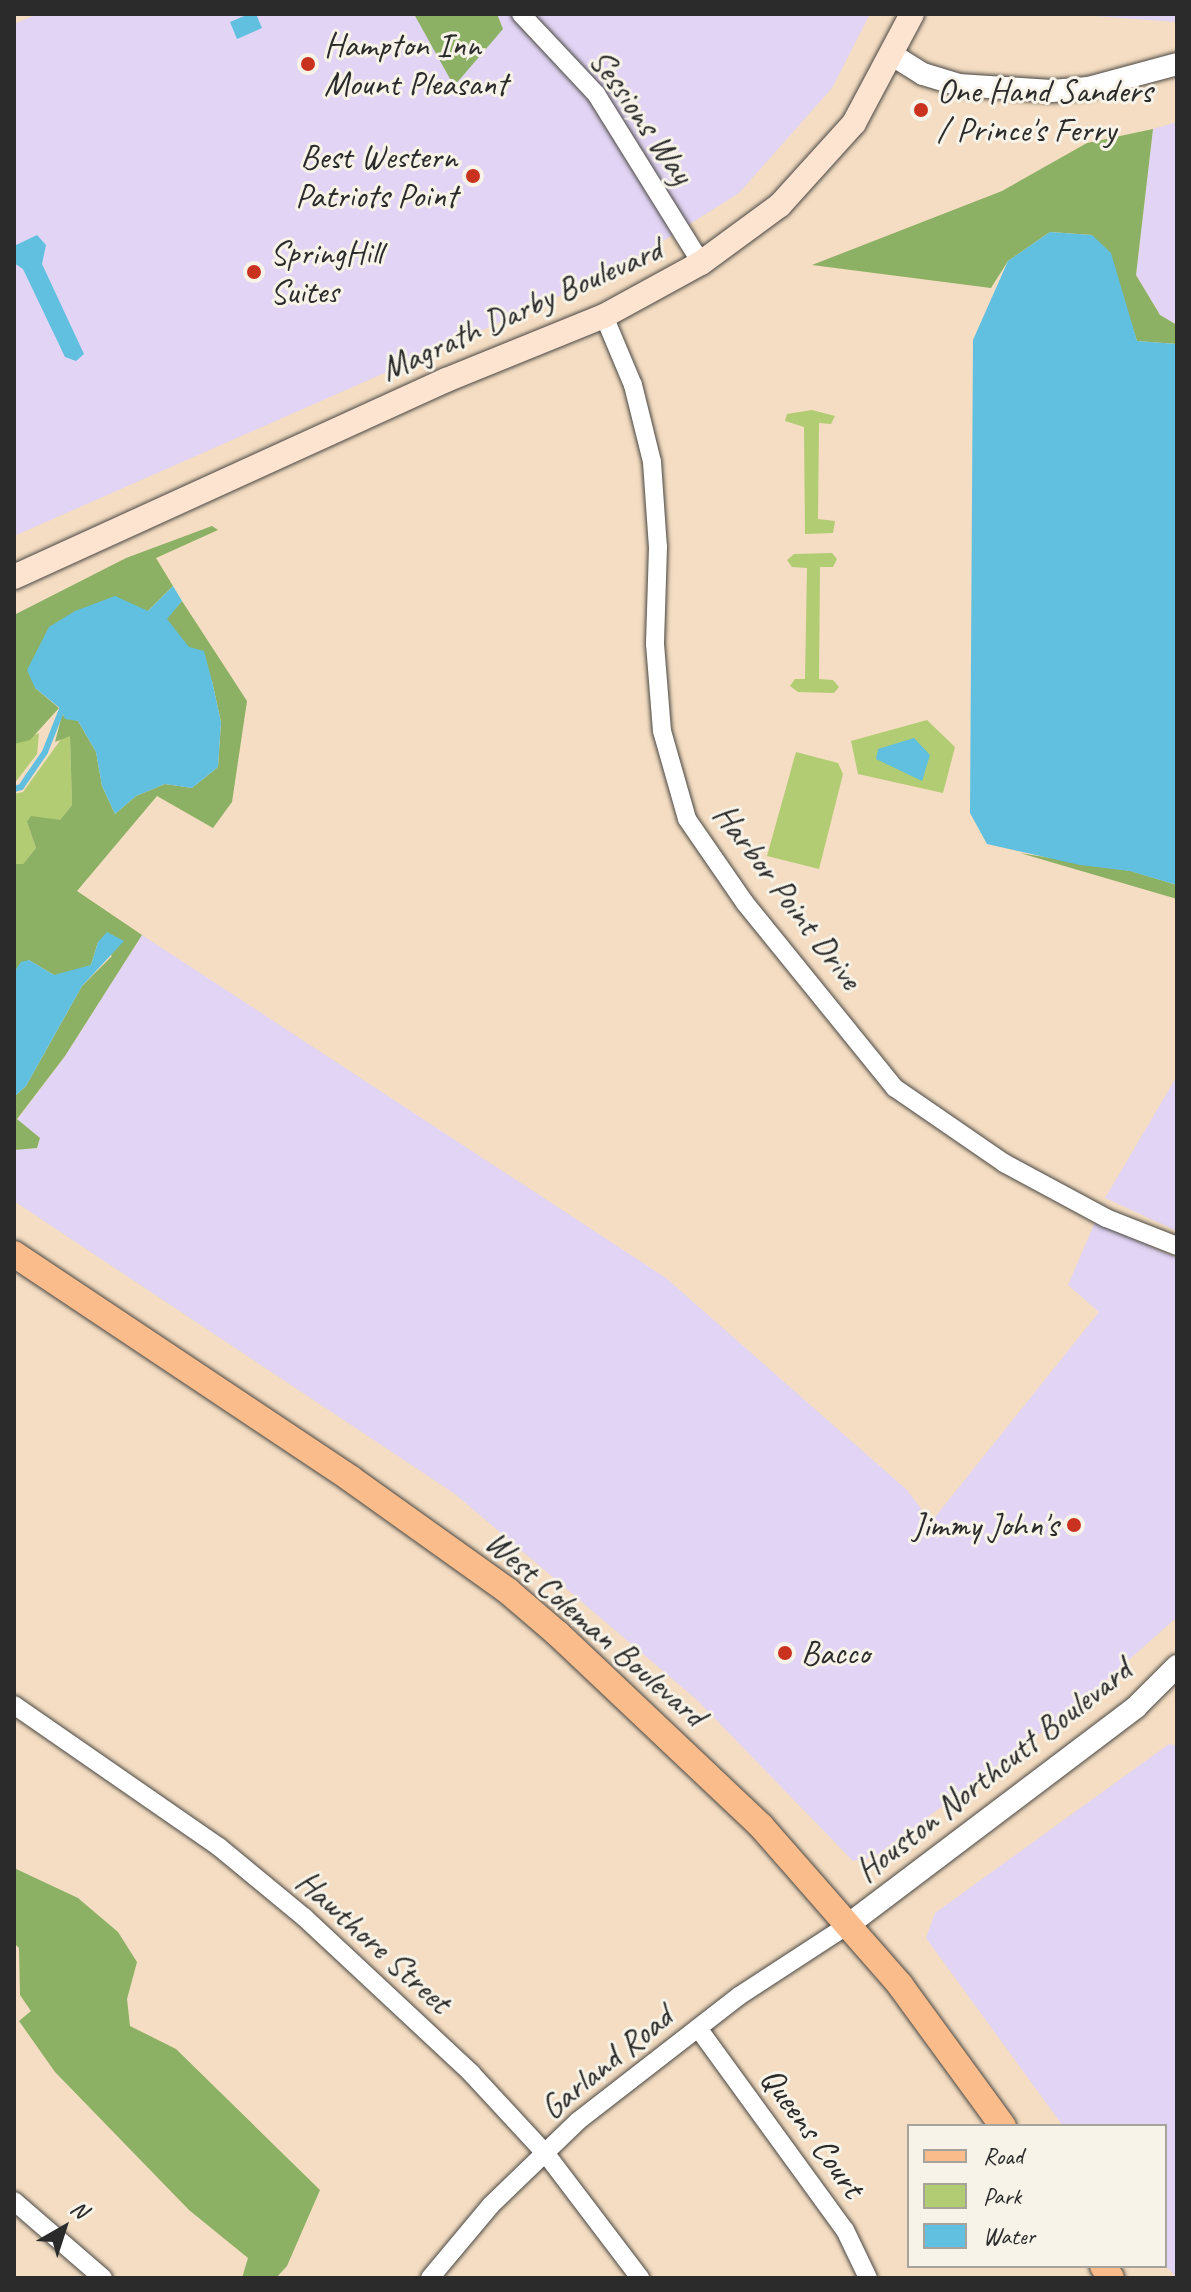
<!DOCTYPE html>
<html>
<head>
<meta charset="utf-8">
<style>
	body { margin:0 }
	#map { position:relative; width:1191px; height:2292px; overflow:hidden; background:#f4ddc2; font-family:Caveat,sans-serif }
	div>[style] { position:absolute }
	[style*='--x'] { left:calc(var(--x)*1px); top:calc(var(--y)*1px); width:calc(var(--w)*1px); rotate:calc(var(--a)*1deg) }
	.built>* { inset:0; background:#e1d4f4 }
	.green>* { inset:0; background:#b1cc72 }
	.forest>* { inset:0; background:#8cb064 }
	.water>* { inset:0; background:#61c0df }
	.stream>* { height:6px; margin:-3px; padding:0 3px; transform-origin:3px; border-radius:3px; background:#61c0df }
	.roads { filter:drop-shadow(0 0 2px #494642) drop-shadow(0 0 2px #494642) }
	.minor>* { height:18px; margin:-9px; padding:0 9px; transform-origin:9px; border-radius:9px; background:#fff }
	.tertiary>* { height:22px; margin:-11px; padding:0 11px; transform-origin:11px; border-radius:11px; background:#fff }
	.secondary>* { height:24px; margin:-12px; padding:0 12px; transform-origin:12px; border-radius:12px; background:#fde4d1 }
	.primary>* { height:26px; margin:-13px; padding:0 13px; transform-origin:13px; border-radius:13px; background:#fabc8b }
	.dots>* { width:22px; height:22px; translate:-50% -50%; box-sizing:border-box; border:4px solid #f7f3e8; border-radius:50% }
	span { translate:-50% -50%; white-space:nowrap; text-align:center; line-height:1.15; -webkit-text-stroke:6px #f7f3e8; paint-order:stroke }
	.poi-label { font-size:34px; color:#2b2b2b }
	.left { translate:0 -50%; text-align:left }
	.right { translate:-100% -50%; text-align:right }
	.street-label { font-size:34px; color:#2b2b2b }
	.frame { position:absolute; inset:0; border:16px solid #2b2b2b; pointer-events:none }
	.legend { position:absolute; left:907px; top:2124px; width:260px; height:144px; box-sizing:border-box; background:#f7f3e8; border:2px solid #a5a39c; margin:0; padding:10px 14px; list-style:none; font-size:24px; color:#2b2b2b }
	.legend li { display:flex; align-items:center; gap:16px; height:40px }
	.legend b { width:40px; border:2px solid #a5a39c }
	.north { position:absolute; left:24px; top:2188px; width:80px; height:80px; -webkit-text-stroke:6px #f7f3e8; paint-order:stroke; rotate:39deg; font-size:22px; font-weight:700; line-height:32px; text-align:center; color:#2b2b2b }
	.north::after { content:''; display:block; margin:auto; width:28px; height:36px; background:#2b2b2b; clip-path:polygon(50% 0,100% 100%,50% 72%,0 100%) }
</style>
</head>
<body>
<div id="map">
	<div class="built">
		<i style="clip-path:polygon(38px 14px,870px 14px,832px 88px,739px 193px,612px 273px,14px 536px,14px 24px)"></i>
		<i style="clip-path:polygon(1075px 14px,1177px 14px,1177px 22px,1079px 15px)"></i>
		<i style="clip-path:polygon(1177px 122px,1177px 325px,1160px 315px,1136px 275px,1153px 129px)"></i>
		<i style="clip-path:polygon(142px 935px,666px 1278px,907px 1490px,931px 1522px,1099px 1312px,1068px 1285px,1095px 1222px,1177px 1258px,1177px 1617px,1076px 1707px,874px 1857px,853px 1861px,697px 1700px,455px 1494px,14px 1201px,14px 1150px,37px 1148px,40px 1138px,17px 1120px,65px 1056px)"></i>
		<i style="clip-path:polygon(1177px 1076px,1177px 1231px,1105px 1198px)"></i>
		<i style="clip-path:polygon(1169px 1744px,1177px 1746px,1177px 2278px,1165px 2265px,1165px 2126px,1063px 2126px,926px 1938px,935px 1913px)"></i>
	</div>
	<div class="green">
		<i style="clip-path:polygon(812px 410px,835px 416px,831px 424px,819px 423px,818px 519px,835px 521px,833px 533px,805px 534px,804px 427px,785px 421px,787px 414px)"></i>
		<i style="clip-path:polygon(832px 553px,837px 559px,833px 567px,820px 567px,819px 679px,833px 680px,839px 687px,834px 693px,798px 692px,790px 686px,795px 679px,805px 679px,807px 568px,792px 567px,787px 560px,794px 554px)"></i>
		<i style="clip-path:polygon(927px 720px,955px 747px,943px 793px,858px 774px,851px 741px)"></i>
		<i style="clip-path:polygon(39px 733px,37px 754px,14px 784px,14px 744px)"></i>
		<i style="clip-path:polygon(64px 735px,70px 736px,72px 805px,60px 820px,27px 822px,36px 848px,23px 864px,14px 864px,14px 794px,23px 792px)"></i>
		<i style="clip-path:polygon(796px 752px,838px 763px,843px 774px,819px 869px,767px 856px)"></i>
	</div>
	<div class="forest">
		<i style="clip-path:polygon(414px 14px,497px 14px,503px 29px,454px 86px)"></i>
		<i style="clip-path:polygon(1153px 129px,1136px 275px,1160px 315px,1177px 325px,1177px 344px,1137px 341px,1117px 279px,1092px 235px,1050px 232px,1008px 261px,991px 288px,812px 265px,1002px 191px,1087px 143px)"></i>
		<i style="clip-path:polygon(212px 526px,218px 530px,156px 558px,173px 586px,148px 611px,35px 688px,59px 708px,30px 740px,14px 744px,14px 615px,126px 558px)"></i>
		<i style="clip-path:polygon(182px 601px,247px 701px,232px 802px,213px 828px,157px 796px,77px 891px,142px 935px,65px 1056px,17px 1119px,40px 1138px,37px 1148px,14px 1150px,14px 1097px,26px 1086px,82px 986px,112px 956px,98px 942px,91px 965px,69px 974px,54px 975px,29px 960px,14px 972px,14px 864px,23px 864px,36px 848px,27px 822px,31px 816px,60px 820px,72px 805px,70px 736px,55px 742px,62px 715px,78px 721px,96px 752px,102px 786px,115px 814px,136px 796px,165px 784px,192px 788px,218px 767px,221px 722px,212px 681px,166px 619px)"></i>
		<i style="clip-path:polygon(1020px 853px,1131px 871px,1177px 885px,1177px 899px)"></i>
		<i style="clip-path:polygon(14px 1868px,78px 1898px,118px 1932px,137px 1962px,127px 1999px,130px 2026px,176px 2049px,320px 2190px,287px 2266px,276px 2278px,242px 2278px,248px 2258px,189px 2210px,55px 2072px,19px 2021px,31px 2011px,20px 1995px,19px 1948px,14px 1943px)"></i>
	</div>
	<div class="water">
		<i style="clip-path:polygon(249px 14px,256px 14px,262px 28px,237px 39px,230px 22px)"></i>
		<i style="clip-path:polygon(1050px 232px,1092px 235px,1111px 253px,1137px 341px,1177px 344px,1177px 885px,1130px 871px,1080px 865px,987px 844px,970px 813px,973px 340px,1008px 261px)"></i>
		<i style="clip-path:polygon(37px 235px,46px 245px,42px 264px,84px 354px,76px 361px,65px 357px,23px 269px,14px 263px,14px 246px)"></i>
		<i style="clip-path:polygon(173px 586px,182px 601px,167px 619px,189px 647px,204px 651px,212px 681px,221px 722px,218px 767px,192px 788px,165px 784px,136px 796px,115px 814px,102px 786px,96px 752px,78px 721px,65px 719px,61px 709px,35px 688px,27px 670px,49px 627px,75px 611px,115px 596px,148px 611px)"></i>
		<i style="clip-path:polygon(914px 738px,930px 755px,922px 781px,876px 759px,878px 749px)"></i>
		<i style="clip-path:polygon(107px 932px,124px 941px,82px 986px,26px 1086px,14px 1097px,14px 972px,21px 962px,29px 960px,54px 975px,91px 965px,98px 942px)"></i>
	</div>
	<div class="stream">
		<i style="--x:14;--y:789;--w:7;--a:-16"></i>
		<i style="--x:21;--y:787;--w:42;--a:-55.6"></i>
		<i style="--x:45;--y:752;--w:46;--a:-68.4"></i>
	</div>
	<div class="roads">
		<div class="minor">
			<i style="--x:521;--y:14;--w:110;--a:46.8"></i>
			<i style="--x:596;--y:94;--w:199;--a:58.1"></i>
			<i style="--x:604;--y:316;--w:75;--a:67.2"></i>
			<i style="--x:633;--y:385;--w:79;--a:76.1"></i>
			<i style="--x:652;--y:462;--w:85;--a:86"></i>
			<i style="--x:658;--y:547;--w:97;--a:91.8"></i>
			<i style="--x:655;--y:644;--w:87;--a:85.4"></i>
			<i style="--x:662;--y:731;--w:91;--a:74.1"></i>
			<i style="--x:687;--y:819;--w:102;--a:55.4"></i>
			<i style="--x:745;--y:903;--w:238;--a:51"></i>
			<i style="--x:895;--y:1088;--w:132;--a:34.5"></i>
			<i style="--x:1004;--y:1163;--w:116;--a:28.3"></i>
			<i style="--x:1106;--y:1218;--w:76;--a:21.5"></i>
			<i style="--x:14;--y:1705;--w:249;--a:34.7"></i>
			<i style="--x:219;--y:1847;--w:110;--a:39.5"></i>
			<i style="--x:304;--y:1917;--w:229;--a:43"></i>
			<i style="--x:471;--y:2073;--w:110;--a:47.2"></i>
			<i style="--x:546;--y:2154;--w:156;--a:52.8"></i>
			<i style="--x:698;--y:2028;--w:250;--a:54"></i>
			<i style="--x:845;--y:2230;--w:53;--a:64.4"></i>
			<i style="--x:14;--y:2201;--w:118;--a:40.9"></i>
			<i style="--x:430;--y:2278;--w:95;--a:-50.1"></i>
			<i style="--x:491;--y:2205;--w:121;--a:-44"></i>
			<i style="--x:578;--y:2121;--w:204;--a:-37.8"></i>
			<i style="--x:739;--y:1996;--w:130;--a:-33.1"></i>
		</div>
		<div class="tertiary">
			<i style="--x:894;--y:56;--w:34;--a:32"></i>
			<i style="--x:923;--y:74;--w:37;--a:17"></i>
			<i style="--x:958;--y:85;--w:94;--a:3.7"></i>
			<i style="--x:1052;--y:91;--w:36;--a:-5"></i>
			<i style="--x:1088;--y:88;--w:92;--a:-15.1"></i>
			<i style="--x:848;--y:1925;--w:361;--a:-37.1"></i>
			<i style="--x:1136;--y:1707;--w:58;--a:-45"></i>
		</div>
		<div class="secondary">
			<i style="--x:14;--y:577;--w:475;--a:-24.5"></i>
			<i style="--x:446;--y:380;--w:170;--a:-22.1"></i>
			<i style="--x:604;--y:316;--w:111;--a:-28.7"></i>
			<i style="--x:701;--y:263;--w:98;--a:-36.3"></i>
			<i style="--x:780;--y:205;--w:110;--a:-47.9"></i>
			<i style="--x:854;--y:123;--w:123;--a:-62"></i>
		</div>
		<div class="primary">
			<i style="--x:14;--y:1254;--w:405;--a:33.7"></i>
			<i style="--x:351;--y:1479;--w:193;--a:35.5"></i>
			<i style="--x:508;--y:1591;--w:66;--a:40.7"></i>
			<i style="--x:558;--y:1634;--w:279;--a:43.4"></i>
			<i style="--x:761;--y:1826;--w:211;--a:48.8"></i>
			<i style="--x:900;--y:1985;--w:175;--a:53.9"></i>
			<i style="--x:1103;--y:2266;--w:14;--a:56"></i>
		</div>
	</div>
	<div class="dots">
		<i style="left:308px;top:64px;background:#c8321e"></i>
		<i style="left:921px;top:110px;background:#c8321e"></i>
		<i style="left:473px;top:176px;background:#c8321e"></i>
		<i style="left:254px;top:272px;background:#c8321e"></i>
		<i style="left:1074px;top:1525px;background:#c8321e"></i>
		<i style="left:785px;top:1653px;background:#c8321e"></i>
	</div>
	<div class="poi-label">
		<span class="left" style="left:324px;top:64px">Hampton Inn<br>Mount Pleasant</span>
		<span class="left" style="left:937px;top:110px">One Hand Sanders<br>/ Prince's Ferry</span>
		<span class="right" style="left:457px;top:176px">Best Western<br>Patriots Point</span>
		<span class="left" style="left:270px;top:272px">SpringHill<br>Suites</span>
		<span class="right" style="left:1058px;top:1525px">Jimmy John's</span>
		<span class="left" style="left:801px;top:1653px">Bacco</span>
	</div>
	<div class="street-label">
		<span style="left:642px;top:116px;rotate:55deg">Sessions Way</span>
		<span style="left:521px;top:309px;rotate:-24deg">Magrath Darby Boulevard</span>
		<span style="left:788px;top:896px;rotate:53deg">Harbor Point Drive</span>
		<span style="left:596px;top:1628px;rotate:41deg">West Coleman Boulevard</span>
		<span style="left:993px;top:1770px;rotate:-38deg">Houston Northcutt Boulevard</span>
		<span style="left:374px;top:1941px;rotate:42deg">Hawthore Street</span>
		<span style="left:606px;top:2062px;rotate:-39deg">Garland Road</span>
		<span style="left:813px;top:2132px;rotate:54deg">Queens Court</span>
	</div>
	<div class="frame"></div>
	<ul class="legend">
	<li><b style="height:10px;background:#fabc8b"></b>Road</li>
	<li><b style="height:22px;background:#b1cc72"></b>Park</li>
	<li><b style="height:22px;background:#61c0df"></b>Water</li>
	</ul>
	<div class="north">N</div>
</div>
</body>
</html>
